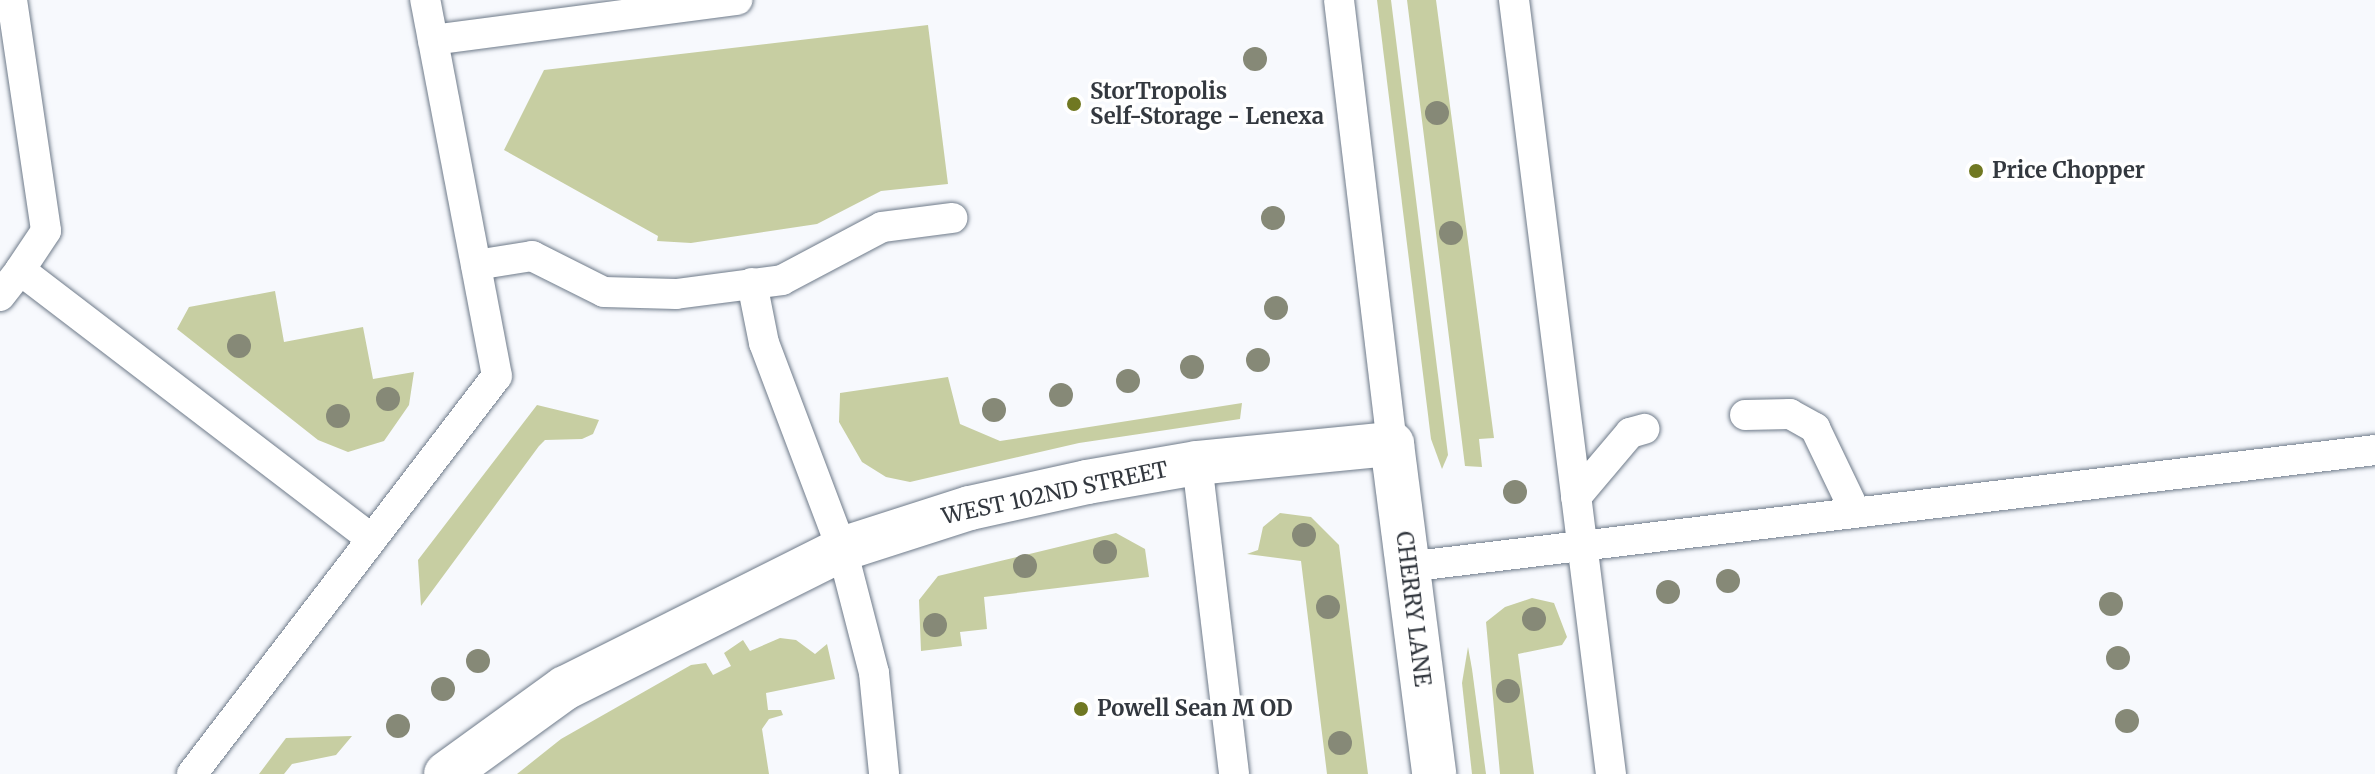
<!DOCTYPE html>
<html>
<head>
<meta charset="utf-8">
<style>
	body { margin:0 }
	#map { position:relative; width:2375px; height:774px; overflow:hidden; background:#f7f9fd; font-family:Merriweather,serif }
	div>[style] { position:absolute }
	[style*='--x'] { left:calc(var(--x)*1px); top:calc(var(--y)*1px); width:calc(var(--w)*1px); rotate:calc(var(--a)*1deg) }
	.green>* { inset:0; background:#c7cea2 }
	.roads { filter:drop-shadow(0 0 2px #6f7b8a) drop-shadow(0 0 2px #6f7b8a) }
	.lane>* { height:30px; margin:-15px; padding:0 15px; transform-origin:15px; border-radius:15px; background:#fff }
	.street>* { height:44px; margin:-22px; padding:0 22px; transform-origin:22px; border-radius:22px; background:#fff }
	.trees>* { width:24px; height:24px; margin:-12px; border-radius:50%; background:#868977 }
	.dots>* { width:22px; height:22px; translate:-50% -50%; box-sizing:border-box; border:4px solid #fff; border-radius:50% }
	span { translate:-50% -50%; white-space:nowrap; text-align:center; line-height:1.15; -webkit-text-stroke:7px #fff; paint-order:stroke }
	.poi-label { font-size:22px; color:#33383f; font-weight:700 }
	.left { translate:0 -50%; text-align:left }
	.street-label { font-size:22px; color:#33383f }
</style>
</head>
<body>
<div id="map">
	<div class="green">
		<i style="clip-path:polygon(1377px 0,1391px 0,1448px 455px,1442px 469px,1431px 439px)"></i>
		<i style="clip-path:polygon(1407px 0,1436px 0,1494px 438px,1479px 439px,1482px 467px,1465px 466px)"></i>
		<i style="clip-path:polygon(928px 25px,948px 184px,881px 191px,817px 224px,691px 243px,657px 241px,658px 236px,504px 150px,544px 70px)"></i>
		<i style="clip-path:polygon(275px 291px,284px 342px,363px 327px,373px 379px,414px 372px,409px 405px,384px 441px,348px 452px,318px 440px,177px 329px,189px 307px)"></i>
		<i style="clip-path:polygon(948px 377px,960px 424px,1000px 441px,1242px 403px,1240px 419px,1079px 443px,910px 482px,886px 477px,862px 462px,839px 422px,840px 393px)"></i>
		<i style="clip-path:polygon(537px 405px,599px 420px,593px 434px,582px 439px,545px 440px,539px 446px,421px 606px,418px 560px)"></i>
		<i style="clip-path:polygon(1280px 513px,1311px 517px,1339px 545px,1368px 774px,1327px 774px,1301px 561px,1247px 554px,1258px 550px,1263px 527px)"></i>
		<i style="clip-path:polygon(1116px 533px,1145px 549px,1149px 577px,984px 597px,987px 629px,960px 632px,962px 646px,921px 651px,919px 600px,938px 576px)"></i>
		<i style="clip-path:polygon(1532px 598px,1554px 603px,1567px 637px,1562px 645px,1518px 654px,1534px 774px,1500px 774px,1486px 622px,1505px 607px)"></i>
		<i style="clip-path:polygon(780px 638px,796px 640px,815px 654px,827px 644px,835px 679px,766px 693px,768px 710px,781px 710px,783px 715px,769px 719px,762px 729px,769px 774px,517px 774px,561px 739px,691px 665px,706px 663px,713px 675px,731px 666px,724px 653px,743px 640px,750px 651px)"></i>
		<i style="clip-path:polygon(1468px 647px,1472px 669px,1486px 774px,1472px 774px,1462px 683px)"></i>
		<i style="clip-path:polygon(352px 736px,336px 755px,292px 764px,284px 774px,259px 774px,286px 738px)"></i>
	</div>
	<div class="roads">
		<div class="lane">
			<i style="--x:12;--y:0;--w:233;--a:81.6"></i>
			<i style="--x:46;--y:231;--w:47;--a:123.7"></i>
			<i style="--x:20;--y:270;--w:443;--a:37.4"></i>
			<i style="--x:1339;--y:0;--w:447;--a:83.2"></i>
			<i style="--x:1514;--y:0;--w:780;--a:82.86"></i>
			<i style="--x:433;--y:40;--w:307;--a:-7.5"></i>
			<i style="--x:476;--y:265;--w:57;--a:-9.1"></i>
			<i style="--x:532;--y:256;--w:80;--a:26.6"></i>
			<i style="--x:604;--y:292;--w:72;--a:1.6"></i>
			<i style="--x:676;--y:294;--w:107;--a:-7.5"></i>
			<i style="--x:782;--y:280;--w:113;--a:-27.9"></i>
			<i style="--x:882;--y:227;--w:71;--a:-7.3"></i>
			<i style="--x:752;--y:283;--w:61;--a:78.7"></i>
			<i style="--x:764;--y:343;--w:220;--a:69.3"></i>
			<i style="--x:842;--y:549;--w:128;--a:75.5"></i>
			<i style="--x:874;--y:673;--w:101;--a:84.3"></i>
			<i style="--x:0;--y:296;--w:33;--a:-52"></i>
			<i style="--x:1745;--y:415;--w:45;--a:-1.3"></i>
			<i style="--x:1790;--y:414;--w:29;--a:29"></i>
			<i style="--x:1815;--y:428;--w:92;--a:64.3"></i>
			<i style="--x:1197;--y:463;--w:313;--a:83.2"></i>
			<i style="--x:1576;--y:497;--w:84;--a:-49.8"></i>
			<i style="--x:1630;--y:433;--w:15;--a:-16"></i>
			<i style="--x:1407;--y:567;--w:975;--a:-6.89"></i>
			<i style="--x:192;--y:774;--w:501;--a:-52.54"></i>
			<i style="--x:497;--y:376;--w:383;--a:-100.8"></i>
		</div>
		<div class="street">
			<i style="--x:446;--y:774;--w:147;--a:-35.9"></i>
			<i style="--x:565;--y:688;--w:310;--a:-26.6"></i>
			<i style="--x:842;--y:549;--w:134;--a:-17.8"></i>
			<i style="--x:970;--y:508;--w:120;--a:-12.5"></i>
			<i style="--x:1087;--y:482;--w:112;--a:-9.8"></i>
			<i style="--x:1197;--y:463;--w:196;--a:-5.6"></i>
			<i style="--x:1392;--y:444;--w:333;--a:82.7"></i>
		</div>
	</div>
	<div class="trees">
		<i style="left:1255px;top:59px"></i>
		<i style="left:1437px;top:113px"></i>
		<i style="left:1273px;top:218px"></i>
		<i style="left:1451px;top:233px"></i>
		<i style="left:1276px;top:308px"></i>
		<i style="left:239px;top:346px"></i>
		<i style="left:1258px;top:360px"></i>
		<i style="left:1192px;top:367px"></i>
		<i style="left:1128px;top:381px"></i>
		<i style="left:1061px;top:395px"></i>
		<i style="left:388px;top:399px"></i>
		<i style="left:994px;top:410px"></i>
		<i style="left:338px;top:416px"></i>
		<i style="left:1515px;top:492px"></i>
		<i style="left:1304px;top:535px"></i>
		<i style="left:1105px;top:552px"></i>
		<i style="left:1025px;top:566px"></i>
		<i style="left:1728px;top:581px"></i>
		<i style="left:1668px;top:592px"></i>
		<i style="left:2111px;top:604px"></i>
		<i style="left:1328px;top:607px"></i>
		<i style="left:1534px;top:619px"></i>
		<i style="left:935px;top:625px"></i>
		<i style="left:2118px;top:658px"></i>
		<i style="left:478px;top:661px"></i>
		<i style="left:443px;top:689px"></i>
		<i style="left:1508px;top:691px"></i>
		<i style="left:2127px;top:721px"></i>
		<i style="left:398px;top:726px"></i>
		<i style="left:1340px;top:743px"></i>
	</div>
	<div class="dots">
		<i style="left:1074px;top:104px;background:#707822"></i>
		<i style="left:1976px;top:171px;background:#707822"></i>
		<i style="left:1081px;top:709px;background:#707822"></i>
	</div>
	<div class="poi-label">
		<span class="left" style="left:1090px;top:104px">StorTropolis<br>Self-Storage - Lenexa</span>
		<span class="left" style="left:1992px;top:171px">Price Chopper</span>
		<span class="left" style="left:1097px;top:709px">Powell Sean M OD</span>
	</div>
	<div class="street-label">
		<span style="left:1055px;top:493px;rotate:-12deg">WEST 102ND STREET</span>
		<span style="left:1413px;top:609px;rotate:83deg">CHERRY LANE</span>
	</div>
</div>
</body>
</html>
